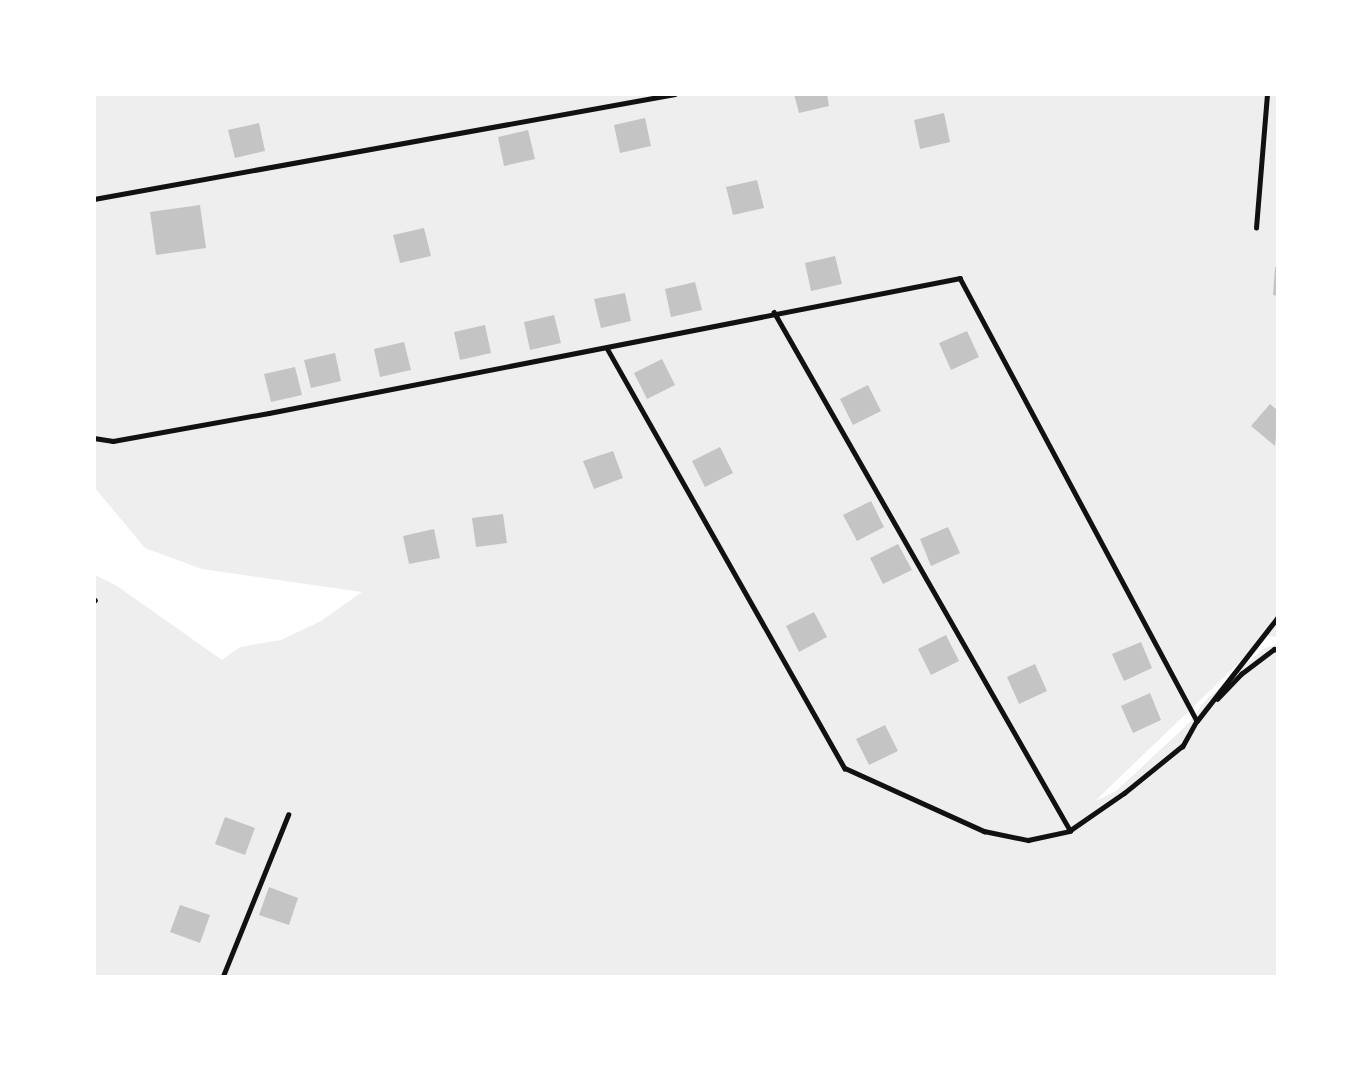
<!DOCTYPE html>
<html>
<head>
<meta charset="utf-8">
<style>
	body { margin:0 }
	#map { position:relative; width:1372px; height:1071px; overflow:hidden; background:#fff; font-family:Inter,sans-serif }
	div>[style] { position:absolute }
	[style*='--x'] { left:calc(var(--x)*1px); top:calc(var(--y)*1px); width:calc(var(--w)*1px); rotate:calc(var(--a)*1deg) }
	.green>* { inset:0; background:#eee }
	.building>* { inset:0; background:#c4c4c4 }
	.service>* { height:4.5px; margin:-2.25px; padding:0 2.25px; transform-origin:2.25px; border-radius:2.25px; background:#111 }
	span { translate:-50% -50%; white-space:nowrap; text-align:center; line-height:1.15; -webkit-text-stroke:6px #fff; paint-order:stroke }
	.frame { position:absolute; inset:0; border:96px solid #fff; pointer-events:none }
</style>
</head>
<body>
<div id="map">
	<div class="green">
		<i style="clip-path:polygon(94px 95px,1277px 95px,1277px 637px,1267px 636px,1095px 801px,1115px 792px,1189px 723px,1205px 701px,1263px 649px,1277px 644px,1277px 976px,95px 976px,95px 575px,117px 586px,222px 660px,240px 647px,281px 640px,321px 621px,362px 592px,202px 569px,145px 548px,95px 488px)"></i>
	</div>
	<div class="building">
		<i style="clip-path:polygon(794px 94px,827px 94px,829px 106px,799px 113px)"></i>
		<i style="clip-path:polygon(944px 113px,950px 142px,920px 149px,914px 120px)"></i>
		<i style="clip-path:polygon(645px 118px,651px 146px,620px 153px,614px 125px)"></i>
		<i style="clip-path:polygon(259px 123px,265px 151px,235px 158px,228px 130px)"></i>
		<i style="clip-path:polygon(528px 130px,535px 159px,504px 166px,498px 137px)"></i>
		<i style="clip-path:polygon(757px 180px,764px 208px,733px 215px,726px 187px)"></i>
		<i style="clip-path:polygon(200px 205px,206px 248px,156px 255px,150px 212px)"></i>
		<i style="clip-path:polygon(424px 228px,431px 256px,400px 263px,393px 235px)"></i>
		<i style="clip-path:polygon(835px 256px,842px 284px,811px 291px,805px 263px)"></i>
		<i style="clip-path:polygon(1275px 267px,1278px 267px,1278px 296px,1273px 295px)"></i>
		<i style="clip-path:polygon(695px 282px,702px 310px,671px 317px,665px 289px)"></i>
		<i style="clip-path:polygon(625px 293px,631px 321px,601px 328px,594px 299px)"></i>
		<i style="clip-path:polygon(554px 315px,561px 343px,530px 350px,524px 322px)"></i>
		<i style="clip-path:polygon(485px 325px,491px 353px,460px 360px,454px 332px)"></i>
		<i style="clip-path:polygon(967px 331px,979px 357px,951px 370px,939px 343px)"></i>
		<i style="clip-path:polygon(404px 342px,411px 370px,380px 377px,374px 349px)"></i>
		<i style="clip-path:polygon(335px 353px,341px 381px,311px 388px,304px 360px)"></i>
		<i style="clip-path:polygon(662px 359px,675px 385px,647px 399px,634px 373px)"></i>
		<i style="clip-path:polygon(295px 367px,302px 395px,271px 402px,264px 374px)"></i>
		<i style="clip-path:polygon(868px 385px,881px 411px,853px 425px,840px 399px)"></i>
		<i style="clip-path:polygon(1270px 404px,1278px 411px,1275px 446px,1251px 426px)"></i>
		<i style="clip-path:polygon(720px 447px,733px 473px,705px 487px,692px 461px)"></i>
		<i style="clip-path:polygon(613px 451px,623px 478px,594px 489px,583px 461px)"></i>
		<i style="clip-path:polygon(871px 501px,884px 527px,857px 541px,843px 515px)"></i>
		<i style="clip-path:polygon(503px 514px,507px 543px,476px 547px,472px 518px)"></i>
		<i style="clip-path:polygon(948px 527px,960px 553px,931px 566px,920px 539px)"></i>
		<i style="clip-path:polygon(434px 529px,440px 558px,409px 564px,403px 536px)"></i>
		<i style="clip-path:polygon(898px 544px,912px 570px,883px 584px,870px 558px)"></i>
		<i style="clip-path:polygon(814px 612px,827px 637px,799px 652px,786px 626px)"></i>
		<i style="clip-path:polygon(946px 635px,959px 661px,931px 675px,918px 649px)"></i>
		<i style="clip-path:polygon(1141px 642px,1152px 668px,1124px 681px,1112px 654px)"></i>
		<i style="clip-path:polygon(1035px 664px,1047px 691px,1019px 704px,1007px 677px)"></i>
		<i style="clip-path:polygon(1150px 693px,1161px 720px,1133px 733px,1121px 706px)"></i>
		<i style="clip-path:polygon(885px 725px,898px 751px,869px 765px,856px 739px)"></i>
		<i style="clip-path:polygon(225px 817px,255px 828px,245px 855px,215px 844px)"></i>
		<i style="clip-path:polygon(269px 887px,298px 898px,289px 925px,259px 915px)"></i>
		<i style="clip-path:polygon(180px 905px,210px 915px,200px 943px,170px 932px)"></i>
	</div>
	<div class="service">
		<i style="--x:94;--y:199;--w:590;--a:-10.24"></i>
		<i style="--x:1256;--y:228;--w:134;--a:-85.3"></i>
		<i style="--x:607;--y:348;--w:483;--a:60.5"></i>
		<i style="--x:845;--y:768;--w:153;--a:24.4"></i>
		<i style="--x:984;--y:831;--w:45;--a:11.6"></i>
		<i style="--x:1028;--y:840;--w:43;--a:-12.1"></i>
		<i style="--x:1070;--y:831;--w:597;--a:-119.74"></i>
		<i style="--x:94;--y:438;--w:19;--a:9"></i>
		<i style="--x:113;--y:441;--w:158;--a:-10.2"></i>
		<i style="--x:269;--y:413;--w:704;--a:-11.05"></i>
		<i style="--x:960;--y:278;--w:502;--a:61.85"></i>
		<i style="--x:1197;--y:721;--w:29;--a:119"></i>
		<i style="--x:1183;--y:746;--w:75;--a:141"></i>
		<i style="--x:1125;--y:793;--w:67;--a:145.4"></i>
		<i style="--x:94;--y:601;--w:1;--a:-45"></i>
		<i style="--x:1217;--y:699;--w:35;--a:-46"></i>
		<i style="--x:1241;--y:674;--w:41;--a:-37.1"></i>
		<i style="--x:1274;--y:649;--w:4;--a:14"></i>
		<i style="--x:1197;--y:721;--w:132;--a:-52.1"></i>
		<i style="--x:223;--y:976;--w:174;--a:-68"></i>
	</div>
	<div class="frame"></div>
</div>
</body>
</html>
